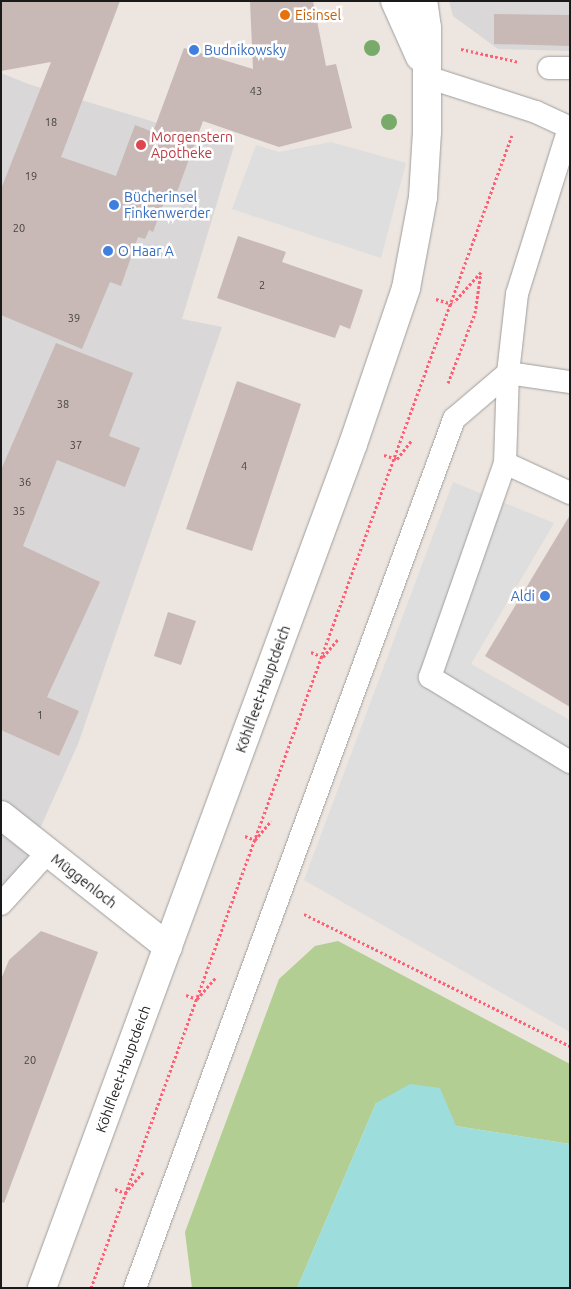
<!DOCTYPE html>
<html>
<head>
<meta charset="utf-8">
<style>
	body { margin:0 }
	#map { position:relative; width:571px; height:1289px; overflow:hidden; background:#ede5df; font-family:Ubuntu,sans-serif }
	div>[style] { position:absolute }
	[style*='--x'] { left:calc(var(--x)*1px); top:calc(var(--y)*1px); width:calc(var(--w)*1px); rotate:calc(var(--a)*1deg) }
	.residential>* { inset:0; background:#d9d7d8 }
	.forest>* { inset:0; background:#b2ce92 }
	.parking>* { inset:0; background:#dedede }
	.water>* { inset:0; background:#9ddddc }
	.building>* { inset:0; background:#c8b9b6 }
	.path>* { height:3px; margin-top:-1.5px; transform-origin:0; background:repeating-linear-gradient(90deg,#fe5f75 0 2.5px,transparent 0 5px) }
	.roads { filter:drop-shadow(0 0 1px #9e9e9e) drop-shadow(0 0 1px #9e9e9e) }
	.lane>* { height:22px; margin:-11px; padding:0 11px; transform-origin:11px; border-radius:11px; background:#fff }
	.street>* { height:28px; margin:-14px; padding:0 14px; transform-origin:14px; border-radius:14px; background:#fff }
	.trees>* { width:16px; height:16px; margin:-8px; border-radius:50%; background:#78aa69 }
	.dots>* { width:14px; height:14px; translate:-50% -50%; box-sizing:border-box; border:2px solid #fff; border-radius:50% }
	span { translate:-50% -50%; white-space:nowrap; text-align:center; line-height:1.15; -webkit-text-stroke:5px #fff; paint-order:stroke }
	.number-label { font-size:11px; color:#464241 }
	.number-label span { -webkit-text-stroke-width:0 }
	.food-label { font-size:14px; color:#c56008 }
	.left { translate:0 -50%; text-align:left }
	.shop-label { font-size:14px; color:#366cbe }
	.right { translate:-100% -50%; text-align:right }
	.health-label { font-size:14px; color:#be3a42 }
	.street-label { font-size:14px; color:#1a1a1a }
	.frame { position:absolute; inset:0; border:2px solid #1a1a1a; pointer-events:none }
</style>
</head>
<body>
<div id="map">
	<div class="residential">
		<i style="clip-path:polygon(449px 1px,570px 1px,570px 51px,498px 49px,453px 16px)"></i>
		<i style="clip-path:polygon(1px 73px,28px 84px,234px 146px,182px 319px,222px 327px,78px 744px,24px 864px,1px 889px)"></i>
	</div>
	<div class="forest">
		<i style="clip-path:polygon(338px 941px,570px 1064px,570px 1144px,456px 1126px,376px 1103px,297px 1288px,192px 1288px,185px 1232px,279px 979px,315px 946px)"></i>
	</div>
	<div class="parking">
		<i style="clip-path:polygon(331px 142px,406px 163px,381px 258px,232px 209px,256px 145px,279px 152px)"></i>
		<i style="clip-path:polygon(453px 482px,554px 523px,471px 664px,570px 720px,570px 1032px,304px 880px)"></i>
	</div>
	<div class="water">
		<i style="clip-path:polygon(410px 1084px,440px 1088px,456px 1126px,570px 1144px,570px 1288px,297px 1288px,376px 1103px)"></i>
	</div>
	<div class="building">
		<i style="clip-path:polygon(1px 1px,120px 1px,61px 157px,116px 176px,135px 125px,153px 132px,184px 48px,253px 69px,250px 1px,313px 1px,326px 66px,336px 64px,352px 128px,279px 147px,203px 121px,177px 192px,169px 189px,153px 232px,149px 230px,145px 239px,138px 237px,121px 286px,110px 282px,82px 349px,1px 315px,1px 189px,51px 62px,1px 71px)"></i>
		<i style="clip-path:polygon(494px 14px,570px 15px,570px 46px,494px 44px)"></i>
		<i style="clip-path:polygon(238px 236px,286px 252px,282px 262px,363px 290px,350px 329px,340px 325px,335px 338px,217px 298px)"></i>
		<i style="clip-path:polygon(56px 343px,133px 373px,109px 436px,140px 448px,125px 487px,57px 460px,23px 546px,100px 582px,47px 697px,79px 711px,59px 756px,1px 730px,1px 470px)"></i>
		<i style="clip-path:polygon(237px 381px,301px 404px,252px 551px,186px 529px)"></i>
		<i style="clip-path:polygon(570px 515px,570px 707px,485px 656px)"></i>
		<i style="clip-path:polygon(168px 612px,196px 621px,181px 665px,154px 656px)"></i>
		<i style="clip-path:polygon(41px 931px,98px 952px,4px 1203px,1px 1202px,1px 979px,9px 960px)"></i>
	</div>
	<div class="path">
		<i style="--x:461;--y:49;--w:59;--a:12.6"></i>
		<i style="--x:436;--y:299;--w:17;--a:17"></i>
		<i style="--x:448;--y:383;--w:75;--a:-68.9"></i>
		<i style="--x:475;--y:313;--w:41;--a:-81.7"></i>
		<i style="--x:481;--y:272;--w:40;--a:132"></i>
		<i style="--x:384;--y:455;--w:14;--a:17"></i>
		<i style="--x:397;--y:459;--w:23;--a:-52"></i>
		<i style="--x:311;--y:652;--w:13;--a:23"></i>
		<i style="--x:323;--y:657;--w:23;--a:-50"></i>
		<i style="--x:245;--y:836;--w:11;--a:22"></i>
		<i style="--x:255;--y:840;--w:25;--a:-50"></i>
		<i style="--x:304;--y:914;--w:297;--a:26.4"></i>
		<i style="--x:186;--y:995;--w:12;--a:20"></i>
		<i style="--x:197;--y:999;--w:28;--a:-49"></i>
		<i style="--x:115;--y:1189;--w:11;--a:22"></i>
		<i style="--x:125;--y:1193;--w:28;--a:-49"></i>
		<i style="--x:91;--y:1288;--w:1227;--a:-69.94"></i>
	</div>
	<div class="roads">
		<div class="lane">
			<i style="--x:549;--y:68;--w:21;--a:0"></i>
			<i style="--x:427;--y:77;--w:114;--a:17.8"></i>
			<i style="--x:536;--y:112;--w:38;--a:25"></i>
			<i style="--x:569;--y:128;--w:174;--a:107.4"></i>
			<i style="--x:517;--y:294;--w:80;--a:96.5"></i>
			<i style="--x:508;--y:373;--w:90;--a:91.9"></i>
			<i style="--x:505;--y:463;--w:227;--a:109.3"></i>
			<i style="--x:430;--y:677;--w:164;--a:31.3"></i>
			<i style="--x:505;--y:463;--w:72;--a:24.8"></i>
			<i style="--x:1;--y:904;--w:70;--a:-47.9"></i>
			<i style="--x:135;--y:1288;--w:926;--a:-69.84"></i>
			<i style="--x:454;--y:419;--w:71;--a:-40.4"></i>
			<i style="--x:508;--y:373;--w:63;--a:8.3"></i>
		</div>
		<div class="street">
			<i style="--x:395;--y:1;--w:61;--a:65.9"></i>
			<i style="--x:1;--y:815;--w:213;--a:38.3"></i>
			<i style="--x:42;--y:1288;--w:899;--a:-69.77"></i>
			<i style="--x:353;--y:444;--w:165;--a:-71.2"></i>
			<i style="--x:406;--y:288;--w:93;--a:-79.4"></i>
			<i style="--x:423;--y:197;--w:65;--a:-86.5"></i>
			<i style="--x:427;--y:132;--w:104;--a:-90"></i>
			<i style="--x:427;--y:28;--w:27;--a:-98"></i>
		</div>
	</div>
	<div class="trees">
		<i style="left:372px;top:48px"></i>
		<i style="left:389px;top:122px"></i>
	</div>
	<div class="dots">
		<i style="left:285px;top:15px;background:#e8710a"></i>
		<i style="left:194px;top:50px;background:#3f7fe0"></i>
		<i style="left:141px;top:145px;background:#e0444e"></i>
		<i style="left:114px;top:205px;background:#3f7fe0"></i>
		<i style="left:108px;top:251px;background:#3f7fe0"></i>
		<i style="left:545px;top:596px;background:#3f7fe0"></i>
	</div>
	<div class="number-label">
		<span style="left:256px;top:91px">43</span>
		<span style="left:51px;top:122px">18</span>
		<span style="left:31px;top:176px">19</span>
		<span style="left:19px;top:228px">20</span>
		<span style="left:262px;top:285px">2</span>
		<span style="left:74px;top:318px">39</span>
		<span style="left:63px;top:404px">38</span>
		<span style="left:76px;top:445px">37</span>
		<span style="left:244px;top:466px">4</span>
		<span style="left:25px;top:482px">36</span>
		<span style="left:19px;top:511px">35</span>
		<span style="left:40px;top:715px">1</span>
		<span style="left:30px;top:1060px">20</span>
	</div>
	<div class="food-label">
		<span class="left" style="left:295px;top:15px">Eisinsel</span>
	</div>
	<div class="shop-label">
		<span class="left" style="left:204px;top:50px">Budnikowsky</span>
		<span class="left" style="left:124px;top:205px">Bücherinsel<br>Finkenwerder</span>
		<span class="left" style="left:118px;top:251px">O Haar A</span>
		<span class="right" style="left:535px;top:596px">Aldi</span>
	</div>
	<div class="health-label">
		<span class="left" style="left:151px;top:145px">Morgenstern<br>Apotheke</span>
	</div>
	<div class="street-label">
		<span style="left:263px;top:689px;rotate:-70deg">Köhlfleet-Hauptdeich</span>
		<span style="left:84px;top:881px;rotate:38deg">Müggenloch</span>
		<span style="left:123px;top:1069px;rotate:-70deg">Köhlfleet-Hauptdeich</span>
	</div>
	<div class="frame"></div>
</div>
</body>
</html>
